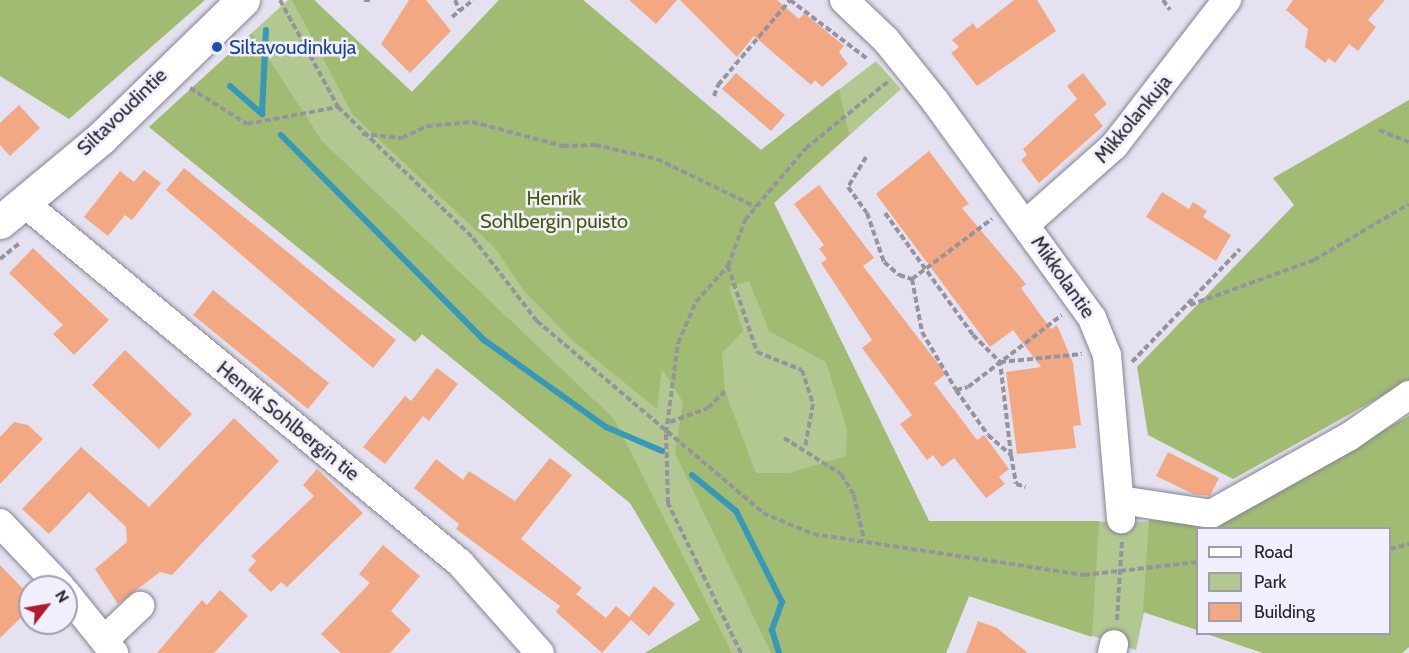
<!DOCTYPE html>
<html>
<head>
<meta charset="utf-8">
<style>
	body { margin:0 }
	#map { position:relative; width:1409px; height:653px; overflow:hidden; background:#e4e2f1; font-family:Cabin,sans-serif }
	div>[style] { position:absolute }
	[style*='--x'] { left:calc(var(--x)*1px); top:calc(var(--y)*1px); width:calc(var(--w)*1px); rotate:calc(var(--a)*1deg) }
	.green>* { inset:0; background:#b3c890 }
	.forest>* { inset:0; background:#a1bb73 }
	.stream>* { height:6px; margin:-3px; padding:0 3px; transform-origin:3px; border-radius:3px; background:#3798b9 }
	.building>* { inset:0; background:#f3a884 }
	.path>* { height:4px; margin-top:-2px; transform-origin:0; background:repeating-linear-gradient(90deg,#95939e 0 6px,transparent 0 9px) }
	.roads { filter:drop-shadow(0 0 2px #858391) drop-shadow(0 0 2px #858391) }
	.minor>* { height:28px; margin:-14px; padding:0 14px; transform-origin:14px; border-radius:14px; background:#fff }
	.major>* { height:33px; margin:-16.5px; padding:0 16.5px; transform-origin:16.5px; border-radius:16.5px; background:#fff }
	.dots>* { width:16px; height:16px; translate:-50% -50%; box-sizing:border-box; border:3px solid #f1effe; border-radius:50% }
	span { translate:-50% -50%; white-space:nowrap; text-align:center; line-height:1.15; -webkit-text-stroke:5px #f1effe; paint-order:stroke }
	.transit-label { font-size:20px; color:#164399 }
	.left { translate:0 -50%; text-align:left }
	.street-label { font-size:20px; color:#242328 }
	.park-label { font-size:20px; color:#445a08 }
	.legend { position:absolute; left:1196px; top:527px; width:195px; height:108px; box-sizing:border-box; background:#f1effe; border:2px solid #9f9da8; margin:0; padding:8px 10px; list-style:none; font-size:18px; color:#242328 }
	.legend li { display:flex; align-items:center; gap:12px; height:30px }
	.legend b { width:30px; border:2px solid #9f9da8 }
	.north { position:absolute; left:18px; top:575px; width:60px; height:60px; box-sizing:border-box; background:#f1effe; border:2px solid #9f9da8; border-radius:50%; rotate:59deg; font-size:16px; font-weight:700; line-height:24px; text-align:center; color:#242328 }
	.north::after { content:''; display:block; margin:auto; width:21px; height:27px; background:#ae1b2a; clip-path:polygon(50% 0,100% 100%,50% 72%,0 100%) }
</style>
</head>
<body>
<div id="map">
	<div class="green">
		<i style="clip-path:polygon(288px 0,314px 0,412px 92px,499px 0,583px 0,761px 150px,876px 61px,901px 89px,774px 203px,929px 521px,1216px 522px,1409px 416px,1409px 647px,1402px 653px,1263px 653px,1207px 634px,1390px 634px,1390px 528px,1198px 528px,1197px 630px,1144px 612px,1136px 650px,969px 596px,946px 653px,645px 653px,700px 620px,630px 503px,422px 334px,415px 342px,149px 127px)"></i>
	</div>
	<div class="forest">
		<i style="clip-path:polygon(0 0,205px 0,69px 119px,0 76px)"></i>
		<i style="clip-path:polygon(evenodd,292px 0,314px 0,412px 92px,499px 0,583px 0,761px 150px,839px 89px,849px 135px,774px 203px,929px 521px,1099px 521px,1092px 637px,969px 596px,946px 653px,771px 653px,675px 453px,683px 402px,662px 369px,657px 409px,573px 341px,524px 291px,495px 248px,353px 115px,292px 0,749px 281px,769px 331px,826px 362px,847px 429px,846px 456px,789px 473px,756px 473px,725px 391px,722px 353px,743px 331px,729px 287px,749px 281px)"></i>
		<i style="clip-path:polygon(252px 33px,322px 141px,614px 419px,732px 653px,645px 653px,700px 620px,630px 503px,422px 334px,415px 342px,149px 127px)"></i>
		<i style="clip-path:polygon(1409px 100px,1409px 381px,1233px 479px,1148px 435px,1137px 367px,1294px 205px,1273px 178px)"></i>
		<i style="clip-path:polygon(1409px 416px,1409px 647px,1402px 653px,1263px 653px,1207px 634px,1390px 634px,1390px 528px,1198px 528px,1197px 630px,1143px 612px,1149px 520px,1216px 522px)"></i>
	</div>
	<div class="stream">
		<i style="--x:230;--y:86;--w:43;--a:41.2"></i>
		<i style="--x:262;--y:114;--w:84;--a:-87.3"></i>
		<i style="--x:281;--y:135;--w:289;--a:45.3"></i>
		<i style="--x:484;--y:340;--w:150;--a:35.5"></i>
		<i style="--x:606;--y:427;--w:61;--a:23.2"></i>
		<i style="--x:692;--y:475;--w:57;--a:39.3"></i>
		<i style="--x:736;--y:511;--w:102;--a:63.2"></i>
		<i style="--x:782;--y:602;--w:30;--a:110"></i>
		<i style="--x:772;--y:630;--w:24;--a:73"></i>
	</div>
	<div class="building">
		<i style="clip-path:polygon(409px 0,426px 0,451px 31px,410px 73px,381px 44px)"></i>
		<i style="clip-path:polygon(629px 0,677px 0,656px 24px)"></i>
		<i style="clip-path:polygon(680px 0,777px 0,799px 19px,804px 13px,844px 46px,839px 52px,848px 64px,822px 87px,815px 80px,811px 85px,754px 36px,737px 57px)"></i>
		<i style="clip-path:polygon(1014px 0,1037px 0,1056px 31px,977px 86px,951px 53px,959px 47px,952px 40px,973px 23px,977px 29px)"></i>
		<i style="clip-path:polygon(1293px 0,1385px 0,1368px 20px,1376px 27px,1358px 51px,1349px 44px,1335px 63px,1329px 58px,1325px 63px,1305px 47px,1308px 29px,1286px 10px)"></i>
		<i style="clip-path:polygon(736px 73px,785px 115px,771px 131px,722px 89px)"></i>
		<i style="clip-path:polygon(1083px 73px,1107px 104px,1094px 115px,1103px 126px,1039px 183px,1021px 160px,1027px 155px,1023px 149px,1077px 99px,1067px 86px)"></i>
		<i style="clip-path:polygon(19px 105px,40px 128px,10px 156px,0 145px,0 123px)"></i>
		<i style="clip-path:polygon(929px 151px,969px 204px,962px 208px,1026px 284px,1021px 288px,1051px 329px,1057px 325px,1073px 363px,1081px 425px,1073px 426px,1076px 448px,1017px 454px,1006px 372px,1041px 367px,1013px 330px,990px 347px,876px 194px)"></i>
		<i style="clip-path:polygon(184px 168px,396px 340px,373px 368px,166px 190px)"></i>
		<i style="clip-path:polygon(144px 170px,161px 183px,132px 220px,125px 215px,108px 236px,84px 217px,120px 171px,134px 182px)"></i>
		<i style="clip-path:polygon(819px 185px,874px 258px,863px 266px,946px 374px,934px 383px,977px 440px,984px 435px,1009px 469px,999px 477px,1005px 484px,986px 498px,954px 458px,942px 467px,933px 455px,927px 460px,900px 424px,912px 415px,862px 348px,872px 340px,821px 263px,827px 259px,819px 249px,824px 245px,794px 204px)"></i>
		<i style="clip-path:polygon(1162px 192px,1189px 209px,1193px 202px,1207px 211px,1203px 217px,1231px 235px,1216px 261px,1146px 217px)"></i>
		<i style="clip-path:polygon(33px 248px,109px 320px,74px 355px,53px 334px,63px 325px,9px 273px)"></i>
		<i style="clip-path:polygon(213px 290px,329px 383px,308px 409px,193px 315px)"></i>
		<i style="clip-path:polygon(125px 350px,192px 414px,159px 449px,92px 385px)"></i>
		<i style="clip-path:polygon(437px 368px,458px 384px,429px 421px,423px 416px,385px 464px,363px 447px,405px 396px,411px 401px)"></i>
		<i style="clip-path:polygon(234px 418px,279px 461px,172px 575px,160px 572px,118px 604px,95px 569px,127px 542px,126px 527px,89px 492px,49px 534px,22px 509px,81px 447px,149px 507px)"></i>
		<i style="clip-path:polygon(14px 422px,28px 425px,43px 439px,0 484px,0 437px)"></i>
		<i style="clip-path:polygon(1168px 452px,1219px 478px,1210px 496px,1193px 494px,1156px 476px)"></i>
		<i style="clip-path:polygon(550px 458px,572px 475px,521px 539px,582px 588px,576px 594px,606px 618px,616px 606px,629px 617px,654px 586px,675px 604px,649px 636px,631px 620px,602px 653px,556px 612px,560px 606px,456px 529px,459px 524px,414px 488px,436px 459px,463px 480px,469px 471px,515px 501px)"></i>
		<i style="clip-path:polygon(317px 469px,363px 513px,287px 587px,281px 582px,271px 592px,248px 570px,256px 561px,251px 556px,314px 496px,303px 485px)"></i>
		<i style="clip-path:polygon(383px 545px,420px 576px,391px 611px,411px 630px,390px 653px,341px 653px,321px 634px,370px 583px,359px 574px)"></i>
		<i style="clip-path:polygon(0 565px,30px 596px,30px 609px,0 638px)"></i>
		<i style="clip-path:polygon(220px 590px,248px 616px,214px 653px,157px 653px,202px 600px,207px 605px)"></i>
		<i style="clip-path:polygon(978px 621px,997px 628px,1028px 653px,966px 653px)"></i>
	</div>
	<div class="path">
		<i style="--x:280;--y:0;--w:122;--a:61.5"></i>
		<i style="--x:338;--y:107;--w:188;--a:44.1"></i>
		<i style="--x:473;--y:238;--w:105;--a:52.4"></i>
		<i style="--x:537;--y:321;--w:297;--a:40.3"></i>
		<i style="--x:763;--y:513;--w:54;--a:22.8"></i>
		<i style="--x:813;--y:534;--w:274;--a:8.6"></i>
		<i style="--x:1084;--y:575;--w:115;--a:-6.5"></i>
		<i style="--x:364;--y:0;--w:8;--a:0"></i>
		<i style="--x:455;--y:0;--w:11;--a:68"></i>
		<i style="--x:790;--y:0;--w:96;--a:37.3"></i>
		<i style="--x:1163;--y:0;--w:12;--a:55"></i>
		<i style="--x:452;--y:17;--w:27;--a:-39"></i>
		<i style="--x:190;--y:88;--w:67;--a:32.3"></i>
		<i style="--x:247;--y:124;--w:93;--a:-10.6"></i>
		<i style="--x:714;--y:96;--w:12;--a:-70"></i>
		<i style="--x:718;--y:85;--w:111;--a:-49.7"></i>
		<i style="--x:1379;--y:130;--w:32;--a:22"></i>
		<i style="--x:362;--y:134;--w:40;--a:5.7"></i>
		<i style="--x:402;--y:138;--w:28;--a:-26"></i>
		<i style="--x:427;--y:126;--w:45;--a:-5.1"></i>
		<i style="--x:472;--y:122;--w:94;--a:14.8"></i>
		<i style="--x:563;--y:146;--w:32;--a:-2"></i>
		<i style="--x:595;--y:145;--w:64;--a:12.7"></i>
		<i style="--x:657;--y:159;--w:110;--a:25.9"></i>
		<i style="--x:866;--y:157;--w:35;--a:121"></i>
		<i style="--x:848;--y:187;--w:32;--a:54"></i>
		<i style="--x:867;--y:213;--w:52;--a:70.9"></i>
		<i style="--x:884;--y:262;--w:20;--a:41"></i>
		<i style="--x:899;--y:275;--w:14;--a:17"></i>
		<i style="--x:912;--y:279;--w:100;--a:-36.9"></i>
		<i style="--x:885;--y:213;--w:150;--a:54.2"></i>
		<i style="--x:973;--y:335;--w:38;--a:45"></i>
		<i style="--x:0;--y:259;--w:26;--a:-39"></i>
		<i style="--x:728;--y:266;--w:91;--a:71.4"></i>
		<i style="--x:757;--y:352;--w:48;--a:21.8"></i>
		<i style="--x:802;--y:370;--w:36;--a:72"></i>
		<i style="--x:813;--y:404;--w:44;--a:100.5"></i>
		<i style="--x:912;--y:279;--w:54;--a:79.3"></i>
		<i style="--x:922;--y:332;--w:67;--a:59.6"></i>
		<i style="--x:956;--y:390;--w:12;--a:-14"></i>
		<i style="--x:968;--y:387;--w:118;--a:-37.5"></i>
		<i style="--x:1190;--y:305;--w:132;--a:-19.9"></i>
		<i style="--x:1314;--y:260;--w:110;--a:-30.5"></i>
		<i style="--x:1132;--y:362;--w:156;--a:-46.3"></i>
		<i style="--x:956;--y:390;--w:55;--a:54.6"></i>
		<i style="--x:988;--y:435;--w:30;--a:41"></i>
		<i style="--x:1011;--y:455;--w:29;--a:80"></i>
		<i style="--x:1016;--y:484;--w:10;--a:17"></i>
		<i style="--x:670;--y:422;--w:40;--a:-20.2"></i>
		<i style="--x:708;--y:408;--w:24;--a:-45"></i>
		<i style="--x:784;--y:438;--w:67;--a:32.3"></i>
		<i style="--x:841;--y:474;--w:25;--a:58"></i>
		<i style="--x:854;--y:495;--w:46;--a:77.5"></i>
		<i style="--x:1011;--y:455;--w:94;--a:-96.7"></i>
		<i style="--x:1000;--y:362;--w:82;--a:-5.6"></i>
		<i style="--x:1390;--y:549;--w:20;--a:-15"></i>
		<i style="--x:1117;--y:620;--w:79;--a:-86.4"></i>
		<i style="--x:741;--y:653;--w:167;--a:-116"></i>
		<i style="--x:668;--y:503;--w:70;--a:-91.6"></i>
		<i style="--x:666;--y:433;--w:91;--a:-82.4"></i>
		<i style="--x:678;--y:343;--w:45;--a:-66.3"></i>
		<i style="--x:696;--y:302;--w:48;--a:-48.4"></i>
		<i style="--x:728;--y:266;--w:49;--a:-69.7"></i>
		<i style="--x:745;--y:220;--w:94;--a:-49.7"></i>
		<i style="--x:806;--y:148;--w:108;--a:-39"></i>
	</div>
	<div class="roads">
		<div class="minor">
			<i style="--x:844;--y:0;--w:58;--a:43.6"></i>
			<i style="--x:886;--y:40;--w:78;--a:51.2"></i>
			<i style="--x:935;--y:101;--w:268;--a:54.1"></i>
			<i style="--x:1092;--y:318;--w:40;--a:68"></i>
			<i style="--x:1107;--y:355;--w:165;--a:85.1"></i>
			<i style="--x:23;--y:202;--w:567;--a:39.56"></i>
			<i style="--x:460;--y:563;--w:120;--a:48.4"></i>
			<i style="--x:1026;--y:224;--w:118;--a:-41.6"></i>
			<i style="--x:1114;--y:146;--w:185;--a:-52.3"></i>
			<i style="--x:1120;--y:500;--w:92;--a:8.7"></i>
			<i style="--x:1211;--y:514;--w:159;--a:-29.3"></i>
			<i style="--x:1350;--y:436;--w:72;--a:-34.8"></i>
			<i style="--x:0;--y:523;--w:88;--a:46.4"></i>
			<i style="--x:66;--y:593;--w:77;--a:51.3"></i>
			<i style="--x:104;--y:640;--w:50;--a:-43.4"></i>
			<i style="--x:1112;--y:653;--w:9;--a:-77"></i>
		</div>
		<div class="major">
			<i style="--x:0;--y:222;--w:131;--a:-39.7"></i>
			<i style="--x:101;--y:138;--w:198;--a:-44.2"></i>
		</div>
	</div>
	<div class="dots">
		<i style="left:217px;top:47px;background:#1a4fb4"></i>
	</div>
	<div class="transit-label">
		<span class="left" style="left:229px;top:47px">Siltavoudinkuja</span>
	</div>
	<div class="street-label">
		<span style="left:122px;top:112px;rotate:-44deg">Siltavoudintie</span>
		<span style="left:1133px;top:119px;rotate:-50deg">Mikkolankuja</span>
		<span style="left:1063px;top:277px;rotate:55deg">Mikkolantie</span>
		<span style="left:288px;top:421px;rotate:39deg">Henrik Sohlbergin tie</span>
	</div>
	<div class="park-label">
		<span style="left:554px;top:210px">Henrik<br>Sohlbergin puisto</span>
	</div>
	<ul class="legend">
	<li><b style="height:8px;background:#fff"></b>Road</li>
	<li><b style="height:16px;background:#b3c890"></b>Park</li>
	<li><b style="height:16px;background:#f3a884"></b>Building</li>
	</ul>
	<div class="north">N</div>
</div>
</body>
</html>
